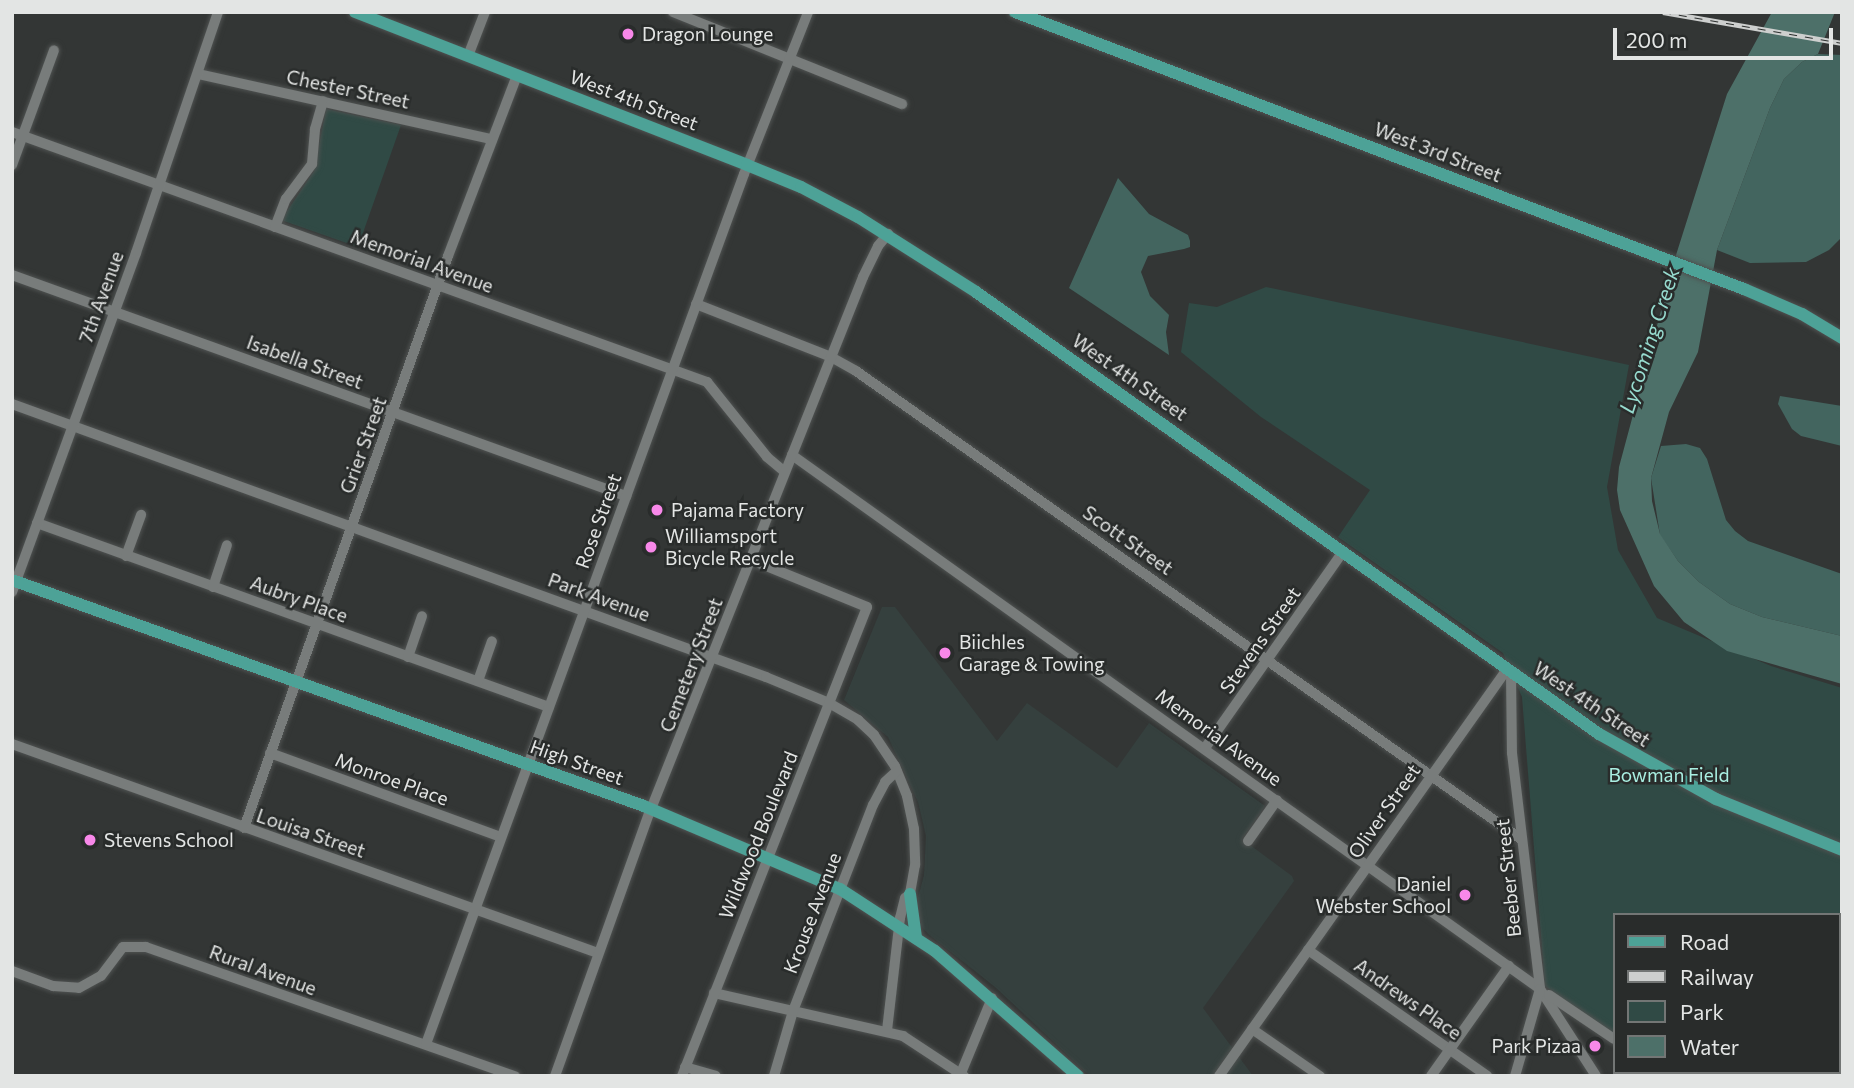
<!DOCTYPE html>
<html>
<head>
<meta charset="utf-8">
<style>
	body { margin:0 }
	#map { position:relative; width:1854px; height:1088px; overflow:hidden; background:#333635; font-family:Commissioner,sans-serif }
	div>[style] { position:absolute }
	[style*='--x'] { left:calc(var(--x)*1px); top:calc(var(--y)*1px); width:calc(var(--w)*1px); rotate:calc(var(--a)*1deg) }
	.built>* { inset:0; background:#35403e }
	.green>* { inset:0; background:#304a45 }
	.forest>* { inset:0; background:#43655f }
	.water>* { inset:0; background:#4d7069 }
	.roads { filter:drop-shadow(0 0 2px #4f5251) drop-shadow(0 0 2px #4f5251) }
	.minor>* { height:10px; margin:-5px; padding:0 5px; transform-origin:5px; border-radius:5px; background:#787c7b }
	.major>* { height:12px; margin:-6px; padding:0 6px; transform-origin:6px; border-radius:6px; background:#4da297 }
	.rail>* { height:5px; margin-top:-2.5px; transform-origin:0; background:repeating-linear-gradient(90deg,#292c2b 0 8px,#cdcfce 0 16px); box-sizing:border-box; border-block:2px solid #cdcfce }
	.dots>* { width:19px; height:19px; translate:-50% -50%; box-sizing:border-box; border:4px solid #292c2b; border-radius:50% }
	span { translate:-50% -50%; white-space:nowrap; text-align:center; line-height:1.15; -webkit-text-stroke:5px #292c2b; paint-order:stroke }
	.poi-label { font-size:19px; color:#e3e5e4 }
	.left { translate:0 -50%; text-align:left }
	.right { translate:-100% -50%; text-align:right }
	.street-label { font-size:19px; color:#e3e5e4 }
	.park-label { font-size:19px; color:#a9eee1 }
	.water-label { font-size:21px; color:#97dbcf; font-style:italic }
	.frame { position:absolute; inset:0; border:14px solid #e3e5e4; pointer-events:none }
	.legend { position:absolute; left:1613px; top:913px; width:228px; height:161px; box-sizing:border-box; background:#292c2b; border:2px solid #737675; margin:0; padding:9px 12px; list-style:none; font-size:21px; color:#e3e5e4 }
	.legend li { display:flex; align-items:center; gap:14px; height:35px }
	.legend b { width:35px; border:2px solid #737675 }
	.scale { position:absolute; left:1613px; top:28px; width:220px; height:32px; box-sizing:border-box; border:4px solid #e3e5e4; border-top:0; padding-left:9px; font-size:21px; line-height:24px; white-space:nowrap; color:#e3e5e4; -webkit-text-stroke:5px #292c2b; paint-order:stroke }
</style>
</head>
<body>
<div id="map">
	<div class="built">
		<i style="clip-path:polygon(882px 607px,895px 607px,997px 741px,1027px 703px,1117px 768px,1149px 723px,1265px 806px,1242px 839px,1292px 876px,1294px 881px,1203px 1008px,1253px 1076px,1090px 1076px,995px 987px,928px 934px,918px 922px,916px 905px,924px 875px,926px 836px,918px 802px,888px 737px,844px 700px)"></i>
	</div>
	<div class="green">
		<i style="clip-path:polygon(326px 109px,401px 125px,358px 247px,281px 220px,314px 171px)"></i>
		<i style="clip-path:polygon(1266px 287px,1629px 365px,1607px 487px,1618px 550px,1657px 618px,1771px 666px,1842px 688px,1842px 1076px,1673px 1076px,1668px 1072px,1838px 1072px,1838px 915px,1614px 915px,1614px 1035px,1545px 986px,1522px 697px,1503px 653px,1338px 537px,1370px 490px,1261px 417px,1181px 352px,1189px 303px,1217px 307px)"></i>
	</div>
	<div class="forest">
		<i style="clip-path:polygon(1818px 54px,1842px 55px,1842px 237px,1829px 250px,1806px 262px,1750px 263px,1717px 250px,1770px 108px,1784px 79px,1802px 62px)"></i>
		<i style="clip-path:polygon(1118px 178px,1149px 214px,1188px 235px,1190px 241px,1190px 247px,1184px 249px,1148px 256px,1141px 272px,1150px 296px,1169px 315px,1166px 332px,1169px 355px,1069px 288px)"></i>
		<i style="clip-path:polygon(1780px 396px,1842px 406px,1842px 446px,1801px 436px,1792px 429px,1778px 404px)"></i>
		<i style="clip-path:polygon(1686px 444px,1700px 448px,1707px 459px,1726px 520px,1735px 531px,1748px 541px,1842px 574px,1842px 636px,1762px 617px,1730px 604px,1699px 582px,1678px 561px,1660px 535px,1651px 478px,1661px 446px)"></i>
	</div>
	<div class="water">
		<i style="clip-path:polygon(1772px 12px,1835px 12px,1818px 54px,1802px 62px,1784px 79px,1770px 108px,1717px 250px,1698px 352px,1669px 412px,1651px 478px,1652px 501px,1660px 534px,1678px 561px,1699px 582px,1730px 604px,1762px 617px,1842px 636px,1842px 684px,1727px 651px,1684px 622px,1654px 586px,1620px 510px,1617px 490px,1619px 467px,1676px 255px,1727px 94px)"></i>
	</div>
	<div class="roads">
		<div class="minor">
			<i style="--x:673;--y:12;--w:247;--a:21.9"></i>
			<i style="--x:468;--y:56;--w:47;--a:-68.9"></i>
			<i style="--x:198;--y:74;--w:300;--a:12.5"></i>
			<i style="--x:12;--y:132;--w:739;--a:19.78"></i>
			<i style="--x:707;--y:382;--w:96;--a:51.3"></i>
			<i style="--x:767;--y:457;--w:23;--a:40"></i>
			<i style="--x:12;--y:165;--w:122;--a:-69.9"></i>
			<i style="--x:275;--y:227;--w:30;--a:-69"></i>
			<i style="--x:286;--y:199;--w:44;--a:-53.4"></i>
			<i style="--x:312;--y:164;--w:35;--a:-85"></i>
			<i style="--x:315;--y:129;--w:29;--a:-74"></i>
			<i style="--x:12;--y:275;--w:653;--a:19.8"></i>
			<i style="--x:696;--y:304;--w:145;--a:21.4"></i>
			<i style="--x:831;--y:357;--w:29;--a:29"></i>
			<i style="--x:856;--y:371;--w:813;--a:35.14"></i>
			<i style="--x:12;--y:404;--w:802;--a:19.9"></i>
			<i style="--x:766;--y:677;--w:68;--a:22.4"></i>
			<i style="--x:829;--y:703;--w:34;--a:30"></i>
			<i style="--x:858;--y:720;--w:22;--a:43"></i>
			<i style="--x:874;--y:735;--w:37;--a:56"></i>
			<i style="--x:895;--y:766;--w:32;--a:68"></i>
			<i style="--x:907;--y:796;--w:34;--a:78"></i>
			<i style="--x:914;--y:829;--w:36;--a:88"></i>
			<i style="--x:915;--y:865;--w:29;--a:100"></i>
			<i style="--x:910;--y:894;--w:6;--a:141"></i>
			<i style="--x:905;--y:898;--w:21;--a:104"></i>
			<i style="--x:900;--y:918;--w:114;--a:96.6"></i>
			<i style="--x:792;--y:455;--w:919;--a:35.52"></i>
			<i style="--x:1540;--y:989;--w:103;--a:57.2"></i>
			<i style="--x:37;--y:523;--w:544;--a:19.77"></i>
			<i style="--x:126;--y:556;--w:44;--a:-69.9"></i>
			<i style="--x:213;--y:587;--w:44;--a:-71.6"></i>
			<i style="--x:12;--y:592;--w:361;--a:-69.9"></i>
			<i style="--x:136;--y:253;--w:255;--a:-71.2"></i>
			<i style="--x:408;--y:657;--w:43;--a:-71.1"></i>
			<i style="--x:1511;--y:674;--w:79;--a:89.3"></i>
			<i style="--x:1512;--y:753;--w:238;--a:83.2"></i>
			<i style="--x:1540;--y:989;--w:91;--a:106"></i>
			<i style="--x:478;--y:681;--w:42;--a:-70.7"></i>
			<i style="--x:12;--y:744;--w:622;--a:19.63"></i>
			<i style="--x:1205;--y:748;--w:240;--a:-54.9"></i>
			<i style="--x:270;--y:753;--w:246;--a:20"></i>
			<i style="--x:244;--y:828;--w:607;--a:-70.37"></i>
			<i style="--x:448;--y:256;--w:194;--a:-69.1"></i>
			<i style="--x:1248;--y:841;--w:50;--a:-54.7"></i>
			<i style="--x:1308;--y:950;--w:219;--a:35.1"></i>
			<i style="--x:12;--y:971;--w:44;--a:20.1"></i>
			<i style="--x:53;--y:986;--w:26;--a:4"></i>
			<i style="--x:79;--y:988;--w:25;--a:-29"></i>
			<i style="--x:101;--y:976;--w:36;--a:-53"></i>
			<i style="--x:123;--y:947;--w:23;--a:0"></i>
			<i style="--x:146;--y:947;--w:391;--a:19.3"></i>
			<i style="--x:714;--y:993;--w:194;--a:12.8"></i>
			<i style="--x:903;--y:1036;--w:73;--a:33.3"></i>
			<i style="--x:1549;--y:995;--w:78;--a:34.1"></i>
			<i style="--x:1252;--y:1029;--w:83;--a:34.7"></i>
			<i style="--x:426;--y:1044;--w:926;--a:-69.92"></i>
			<i style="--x:744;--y:174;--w:174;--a:-68.4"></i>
			<i style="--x:685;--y:1067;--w:32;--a:16"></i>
			<i style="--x:1663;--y:1072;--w:6;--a:39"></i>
			<i style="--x:961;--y:1073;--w:81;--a:-67.5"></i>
			<i style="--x:555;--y:1076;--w:278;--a:-70.3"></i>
			<i style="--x:649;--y:814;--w:578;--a:-68.27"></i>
			<i style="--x:863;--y:277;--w:34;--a:-64"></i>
			<i style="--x:878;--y:246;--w:16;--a:-50"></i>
			<i style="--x:682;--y:1076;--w:504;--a:-68.47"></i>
			<i style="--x:867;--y:607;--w:125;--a:-157.9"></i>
			<i style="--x:774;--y:1076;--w:68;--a:-73.7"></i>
			<i style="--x:793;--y:1011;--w:221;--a:-68.8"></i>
			<i style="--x:873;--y:805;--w:26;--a:-62"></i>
			<i style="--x:885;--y:782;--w:16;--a:-43"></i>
			<i style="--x:1219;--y:1076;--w:497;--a:-54.7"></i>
			<i style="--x:1431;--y:1076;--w:135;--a:-54.7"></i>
		</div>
		<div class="major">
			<i style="--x:355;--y:12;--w:421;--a:21.3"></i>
			<i style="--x:747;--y:165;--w:58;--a:22.2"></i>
			<i style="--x:801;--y:187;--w:64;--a:27.8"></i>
			<i style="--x:858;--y:217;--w:140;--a:32.4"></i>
			<i style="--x:976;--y:292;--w:764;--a:35.35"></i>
			<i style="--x:1599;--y:734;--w:134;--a:29.1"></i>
			<i style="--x:1716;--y:799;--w:136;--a:22"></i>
			<i style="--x:1015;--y:12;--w:780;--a:20.81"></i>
			<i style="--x:1744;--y:289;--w:63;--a:23.3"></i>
			<i style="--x:1802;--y:314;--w:47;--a:31"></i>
			<i style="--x:12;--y:580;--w:671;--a:19.68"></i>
			<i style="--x:644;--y:806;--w:213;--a:23"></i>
			<i style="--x:840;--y:889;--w:113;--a:33.1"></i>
			<i style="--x:935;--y:951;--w:190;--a:41.2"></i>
			<i style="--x:910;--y:894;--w:43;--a:82.1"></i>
		</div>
	</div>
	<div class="rail">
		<i style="--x:1663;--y:12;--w:182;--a:9.8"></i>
	</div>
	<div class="dots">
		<i style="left:628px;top:34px;background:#f888e9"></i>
		<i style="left:657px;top:510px;background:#f888e9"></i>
		<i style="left:651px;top:547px;background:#f888e9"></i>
		<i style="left:945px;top:653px;background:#f888e9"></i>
		<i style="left:90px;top:840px;background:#f888e9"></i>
		<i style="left:1465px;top:895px;background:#f888e9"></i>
		<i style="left:1595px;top:1046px;background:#f888e9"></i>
	</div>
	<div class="poi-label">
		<span class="left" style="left:642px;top:34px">Dragon Lounge</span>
		<span class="left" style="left:671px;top:510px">Pajama Factory</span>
		<span class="left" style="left:665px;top:547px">Williamsport<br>Bicycle Recycle</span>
		<span class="left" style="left:959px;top:653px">Biichles<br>Garage &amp; Towing</span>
		<span class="left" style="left:104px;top:840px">Stevens School</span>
		<span class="right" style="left:1451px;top:895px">Daniel<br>Webster School</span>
		<span class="right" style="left:1581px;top:1046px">Park Pizaa</span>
	</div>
	<div class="street-label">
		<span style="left:348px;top:89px;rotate:12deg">Chester Street</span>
		<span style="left:634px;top:100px;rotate:21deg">West 4th Street</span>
		<span style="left:1438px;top:152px;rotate:21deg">West 3rd Street</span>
		<span style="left:422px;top:261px;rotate:20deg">Memorial Avenue</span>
		<span style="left:101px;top:297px;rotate:-70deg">7th Avenue</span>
		<span style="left:305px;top:362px;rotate:20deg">Isabella Street</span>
		<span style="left:1130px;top:377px;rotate:35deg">West 4th Street</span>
		<span style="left:363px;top:445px;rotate:-70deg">Grier Street</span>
		<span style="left:598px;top:521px;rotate:-70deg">Rose Street</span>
		<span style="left:1128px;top:540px;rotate:35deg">Scott Street</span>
		<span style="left:599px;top:597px;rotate:20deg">Park Avenue</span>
		<span style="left:299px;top:599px;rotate:20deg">Aubry Place</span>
		<span style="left:1260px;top:640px;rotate:-55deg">Stevens Street</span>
		<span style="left:691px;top:665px;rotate:-69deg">Cemetery Street</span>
		<span style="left:1592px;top:704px;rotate:34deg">West 4th Street</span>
		<span style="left:1219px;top:737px;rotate:36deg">Memorial Avenue</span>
		<span style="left:577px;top:762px;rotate:20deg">High Street</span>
		<span style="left:392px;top:779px;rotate:20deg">Monroe Place</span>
		<span style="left:1384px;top:811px;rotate:-55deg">Oliver Street</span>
		<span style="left:311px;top:833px;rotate:19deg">Louisa Street</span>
		<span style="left:758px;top:835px;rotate:-68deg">Wildwood Boulevard</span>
		<span style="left:1508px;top:878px;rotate:-96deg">Beeber Street</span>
		<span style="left:812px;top:913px;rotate:-69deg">Krouse Avenue</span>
		<span style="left:263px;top:970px;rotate:20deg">Rural Avenue</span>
		<span style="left:1408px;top:999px;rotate:35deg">Andrews Place</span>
	</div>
	<div class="park-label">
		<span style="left:1669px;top:775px">Bowman Field</span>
	</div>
	<div class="water-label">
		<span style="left:1649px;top:340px;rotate:-72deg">Lycoming Creek</span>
	</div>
	<div class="frame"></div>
	<ul class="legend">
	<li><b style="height:9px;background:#4da297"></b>Road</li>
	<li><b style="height:9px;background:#cdcfce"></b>Railway</li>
	<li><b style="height:19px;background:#304a45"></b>Park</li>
	<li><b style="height:19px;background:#4d7069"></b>Water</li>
	</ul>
	<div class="scale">200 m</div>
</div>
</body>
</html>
